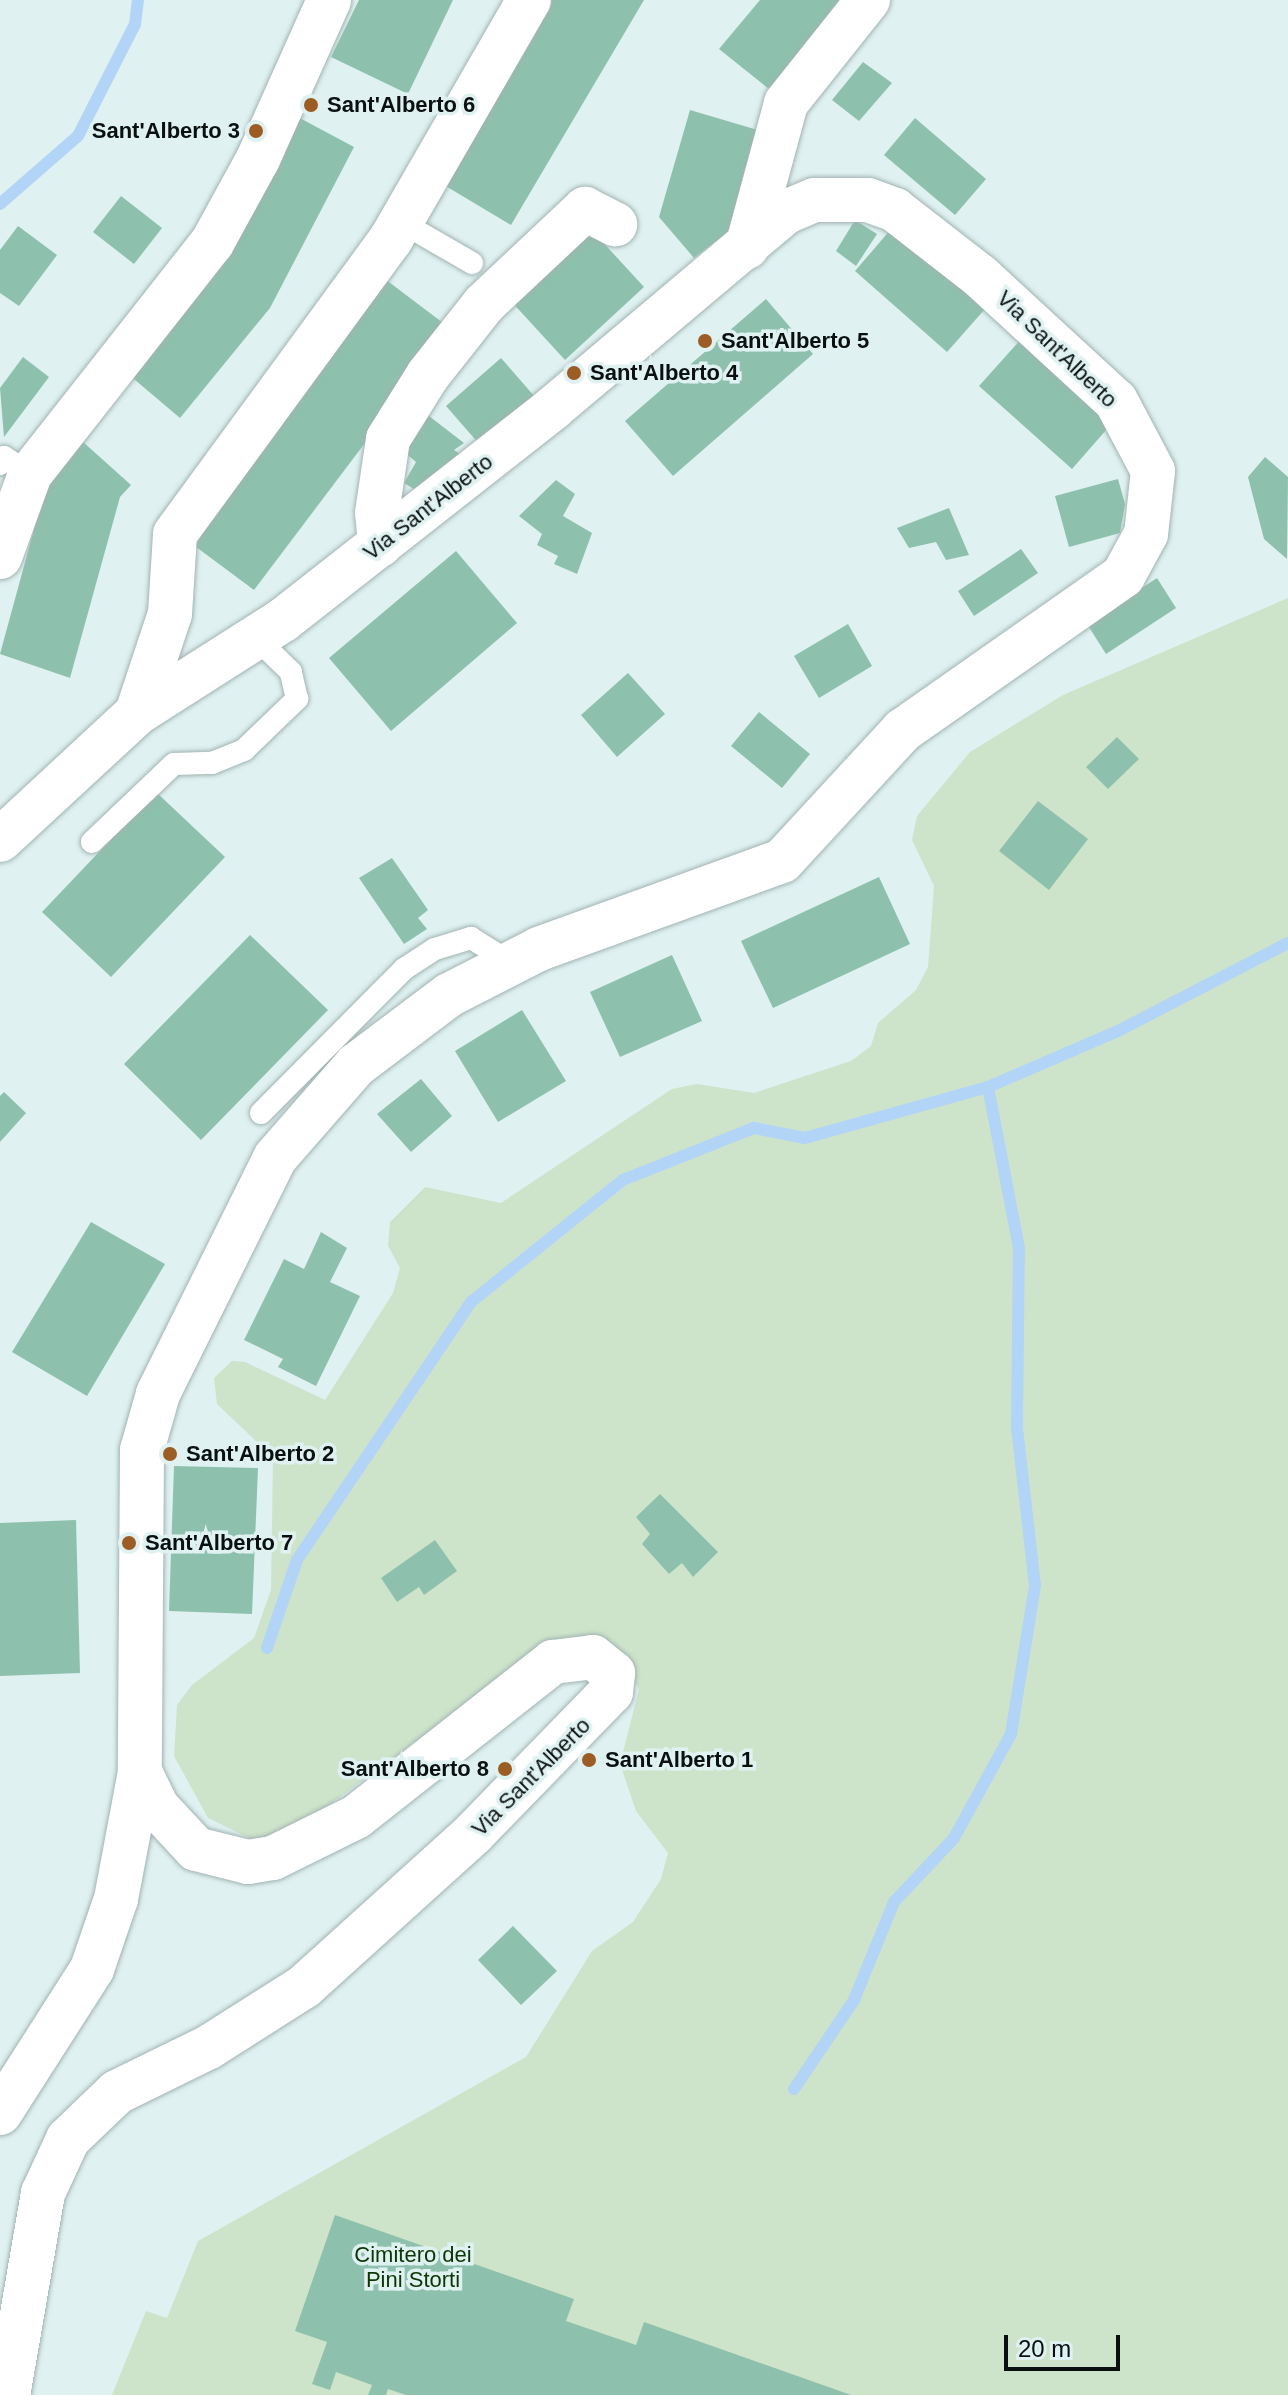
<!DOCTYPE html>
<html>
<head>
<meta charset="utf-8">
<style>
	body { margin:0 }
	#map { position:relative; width:1288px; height:2395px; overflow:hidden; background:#dff1f1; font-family:Arial,sans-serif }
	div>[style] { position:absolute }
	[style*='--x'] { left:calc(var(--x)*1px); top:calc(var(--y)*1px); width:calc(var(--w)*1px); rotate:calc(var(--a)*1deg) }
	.green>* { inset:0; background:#cee4ca }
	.stream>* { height:12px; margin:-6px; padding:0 6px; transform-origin:6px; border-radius:6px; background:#b2d4f7 }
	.building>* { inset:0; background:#8ec1ad }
	.roads { filter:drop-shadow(0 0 2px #a1b3b2) drop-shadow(0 0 2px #a1b3b2) }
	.lane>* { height:22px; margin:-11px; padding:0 11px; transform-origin:11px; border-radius:11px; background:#fff }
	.street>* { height:44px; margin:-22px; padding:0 22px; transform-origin:22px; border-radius:22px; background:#fff }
	.dots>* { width:22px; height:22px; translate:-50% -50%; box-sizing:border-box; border:4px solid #dff1f1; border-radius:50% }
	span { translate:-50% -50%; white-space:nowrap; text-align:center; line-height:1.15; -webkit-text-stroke:7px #dff1f1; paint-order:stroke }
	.poi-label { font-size:22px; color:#09100f; font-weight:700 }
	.left { translate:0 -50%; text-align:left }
	.right { translate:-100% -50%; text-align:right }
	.street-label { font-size:22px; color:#09100f }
	.park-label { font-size:22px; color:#0b3704 }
	.scale { position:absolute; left:1004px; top:2335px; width:116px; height:36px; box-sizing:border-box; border:4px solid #09100f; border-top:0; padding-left:10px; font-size:24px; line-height:28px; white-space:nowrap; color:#09100f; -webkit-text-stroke:6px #dff1f1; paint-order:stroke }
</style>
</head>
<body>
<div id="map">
	<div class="green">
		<i style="clip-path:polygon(1288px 598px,1288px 2395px,112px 2395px,146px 2311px,167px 2318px,198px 2241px,526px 2057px,592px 1951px,633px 1922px,661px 1879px,668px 1853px,636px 1811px,620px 1764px,639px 1689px,626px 1667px,466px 1704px,303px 1824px,255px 1841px,208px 1818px,174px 1756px,177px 1705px,192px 1685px,254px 1638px,271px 1590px,273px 1457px,217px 1404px,214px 1378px,232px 1361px,245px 1362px,325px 1400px,393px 1293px,400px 1268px,388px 1246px,390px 1222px,425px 1187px,501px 1203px,672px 1089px,697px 1084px,754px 1093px,851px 1061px,871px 1046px,878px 1023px,916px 990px,928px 967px,934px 886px,912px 840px,917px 816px,970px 752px,1063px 695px)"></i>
	</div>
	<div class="stream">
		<i style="--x:0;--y:204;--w:103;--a:-41.1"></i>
		<i style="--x:78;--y:136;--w:126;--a:-63"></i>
		<i style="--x:135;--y:24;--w:24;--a:-83"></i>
		<i style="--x:267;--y:1648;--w:93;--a:-71.2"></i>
		<i style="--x:297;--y:1560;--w:311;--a:-56"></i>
		<i style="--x:471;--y:1302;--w:195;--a:-38.8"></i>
		<i style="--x:623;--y:1180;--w:141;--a:-21.7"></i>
		<i style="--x:754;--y:1128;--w:52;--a:11.1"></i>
		<i style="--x:805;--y:1138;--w:190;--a:-15.6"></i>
		<i style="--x:988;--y:1087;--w:142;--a:-23.3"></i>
		<i style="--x:1118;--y:1031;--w:191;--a:-27.4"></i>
		<i style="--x:794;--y:2089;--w:107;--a:-56"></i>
		<i style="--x:854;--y:2000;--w:106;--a:-67.8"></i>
		<i style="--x:894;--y:1902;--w:88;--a:-46.8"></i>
		<i style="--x:954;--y:1838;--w:119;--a:-61.3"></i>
		<i style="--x:1011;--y:1734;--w:150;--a:-80.8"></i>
		<i style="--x:1035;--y:1586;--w:159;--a:-96.5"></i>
		<i style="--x:1017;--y:1428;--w:180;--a:-89.4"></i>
		<i style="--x:1019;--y:1248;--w:164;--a:-100.9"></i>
	</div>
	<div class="building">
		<i style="clip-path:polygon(359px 0,453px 0,408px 94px,331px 57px)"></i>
		<i style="clip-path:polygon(539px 0,644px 0,511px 225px,434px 179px)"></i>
		<i style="clip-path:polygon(760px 0,850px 0,774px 93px,719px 49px)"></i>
		<i style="clip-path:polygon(863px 62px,892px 83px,859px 121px,832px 100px)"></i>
		<i style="clip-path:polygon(690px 110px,761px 131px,733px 228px,694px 258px,659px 217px)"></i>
		<i style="clip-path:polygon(296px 116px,354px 147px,270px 308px,180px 418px,128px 374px)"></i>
		<i style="clip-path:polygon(915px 118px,986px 179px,955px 215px,884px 155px)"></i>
		<i style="clip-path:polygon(121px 196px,162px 228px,134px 264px,93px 232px)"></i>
		<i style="clip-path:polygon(855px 220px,877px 234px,856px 266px,836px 251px)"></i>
		<i style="clip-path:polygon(18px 226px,57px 255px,19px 306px,0 293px,0 250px)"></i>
		<i style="clip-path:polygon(588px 226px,644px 287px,565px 360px,509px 299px)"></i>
		<i style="clip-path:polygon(892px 228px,985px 309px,947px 352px,855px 271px)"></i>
		<i style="clip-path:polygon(381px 276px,451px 329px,254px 590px,184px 538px)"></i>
		<i style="clip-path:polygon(766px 299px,813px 354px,673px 476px,625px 421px)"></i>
		<i style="clip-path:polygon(1022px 338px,1114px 421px,1072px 469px,979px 386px)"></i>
		<i style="clip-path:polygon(23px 357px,49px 377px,4px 437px,0 388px)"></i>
		<i style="clip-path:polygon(501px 358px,535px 397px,480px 445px,446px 406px)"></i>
		<i style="clip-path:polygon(429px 416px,464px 443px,454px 450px,468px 459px,419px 492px,404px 483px,416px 462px,402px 450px)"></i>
		<i style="clip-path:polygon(82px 441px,131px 485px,120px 497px,70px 678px,0 654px,48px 478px)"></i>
		<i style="clip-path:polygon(1265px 457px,1288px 477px,1287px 559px,1264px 539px,1248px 477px)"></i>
		<i style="clip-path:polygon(1118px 479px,1125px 504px,1120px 533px,1069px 547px,1055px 496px)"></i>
		<i style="clip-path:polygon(556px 480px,575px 494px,563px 516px,592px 533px,577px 574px,554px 564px,558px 556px,537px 545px,542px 534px,519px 516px)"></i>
		<i style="clip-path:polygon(949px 508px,969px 555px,946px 560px,936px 542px,909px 548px,897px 528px)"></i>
		<i style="clip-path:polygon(1021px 549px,1038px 573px,974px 616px,958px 591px)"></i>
		<i style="clip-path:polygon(456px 551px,517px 623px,391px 731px,329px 658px)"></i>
		<i style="clip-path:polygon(1157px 578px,1176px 608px,1106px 654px,1087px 624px)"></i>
		<i style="clip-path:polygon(848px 624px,872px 666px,819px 698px,794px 656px)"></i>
		<i style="clip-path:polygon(628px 673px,665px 714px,617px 757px,581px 715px)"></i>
		<i style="clip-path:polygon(759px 712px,810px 754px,782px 788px,731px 746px)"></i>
		<i style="clip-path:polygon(1117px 737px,1139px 759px,1108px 789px,1086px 767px)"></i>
		<i style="clip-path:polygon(156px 792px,225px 857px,111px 977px,42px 912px)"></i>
		<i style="clip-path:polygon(1038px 801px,1088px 839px,1049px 890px,999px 851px)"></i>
		<i style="clip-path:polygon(392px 858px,428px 910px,418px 918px,427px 929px,404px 944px,359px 878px)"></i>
		<i style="clip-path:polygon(879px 877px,910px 944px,773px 1008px,741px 941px)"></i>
		<i style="clip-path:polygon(250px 935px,328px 1010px,201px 1140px,124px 1064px)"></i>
		<i style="clip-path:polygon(672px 955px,702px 1021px,620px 1057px,590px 992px)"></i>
		<i style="clip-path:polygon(522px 1010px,566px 1081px,498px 1122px,455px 1051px)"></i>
		<i style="clip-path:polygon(421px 1079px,452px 1116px,411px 1152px,377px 1114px)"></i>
		<i style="clip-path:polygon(4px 1092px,26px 1113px,0 1142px,0 1096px)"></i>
		<i style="clip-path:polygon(91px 1222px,165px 1264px,87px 1396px,12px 1352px)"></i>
		<i style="clip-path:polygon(321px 1232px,347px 1248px,330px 1282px,360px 1296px,316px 1386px,278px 1367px,283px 1359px,244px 1340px,284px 1259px,304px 1269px)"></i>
		<i style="clip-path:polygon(174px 1466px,258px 1468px,252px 1614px,169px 1611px)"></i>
		<i style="clip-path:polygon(660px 1494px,718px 1552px,693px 1577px,682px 1563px,669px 1574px,642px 1544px,650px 1534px,636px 1517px)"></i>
		<i style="clip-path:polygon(76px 1520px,80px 1673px,0 1676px,0 1523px)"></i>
		<i style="clip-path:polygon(435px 1540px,457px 1571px,424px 1595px,419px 1587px,397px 1602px,381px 1578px)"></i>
		<i style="clip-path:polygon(513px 1926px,557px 1971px,521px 2005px,478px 1960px)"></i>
		<i style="clip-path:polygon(335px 2215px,574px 2299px,566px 2321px,636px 2345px,644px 2322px,851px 2395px,406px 2395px,388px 2389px,386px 2395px,368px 2395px,372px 2385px,336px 2372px,330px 2390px,312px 2384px,327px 2342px,295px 2331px)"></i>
	</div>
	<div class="roads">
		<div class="lane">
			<i style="--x:401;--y:222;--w:82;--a:30"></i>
			<i style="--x:0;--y:464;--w:8;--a:-60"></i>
			<i style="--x:4;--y:457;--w:31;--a:33"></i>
			<i style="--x:92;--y:842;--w:113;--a:-43.6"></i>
			<i style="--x:174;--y:764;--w:38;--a:-2"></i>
			<i style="--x:212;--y:763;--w:35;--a:-22"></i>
			<i style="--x:244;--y:750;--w:74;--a:-43.9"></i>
			<i style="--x:297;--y:699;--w:28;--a:-103"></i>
			<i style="--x:291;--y:672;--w:50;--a:-135.8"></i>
			<i style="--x:261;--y:1113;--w:203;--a:-45.2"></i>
			<i style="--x:404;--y:969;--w:37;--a:-33"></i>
			<i style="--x:435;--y:949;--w:38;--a:-17"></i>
			<i style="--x:471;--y:938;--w:44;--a:31.9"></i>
		</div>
		<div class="street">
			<i style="--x:747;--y:247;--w:149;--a:-74.8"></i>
			<i style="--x:786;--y:103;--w:132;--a:-51.5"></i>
			<i style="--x:380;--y:545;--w:32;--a:-95"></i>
			<i style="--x:377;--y:513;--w:75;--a:-81.5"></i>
			<i style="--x:388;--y:439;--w:75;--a:-58"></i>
			<i style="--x:428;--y:375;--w:90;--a:-51.7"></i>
			<i style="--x:484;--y:304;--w:139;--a:-43.2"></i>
			<i style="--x:585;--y:209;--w:34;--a:27"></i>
			<i style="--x:0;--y:557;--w:88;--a:-70.1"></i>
			<i style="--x:30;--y:474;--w:294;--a:-51.8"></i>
			<i style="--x:212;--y:243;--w:96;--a:-61.3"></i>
			<i style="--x:258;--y:159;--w:174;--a:-65.9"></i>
			<i style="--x:137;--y:713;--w:104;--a:-71.6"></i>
			<i style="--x:170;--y:614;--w:80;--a:-86.4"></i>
			<i style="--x:175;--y:534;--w:366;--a:-53.8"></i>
			<i style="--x:391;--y:239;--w:276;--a:-60"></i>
			<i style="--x:0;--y:840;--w:187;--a:-42.8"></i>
			<i style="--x:137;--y:713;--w:173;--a:-32.5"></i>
			<i style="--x:283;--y:620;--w:343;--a:-38.1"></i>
			<i style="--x:553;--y:408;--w:304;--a:-40.1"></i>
			<i style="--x:786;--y:212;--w:30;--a:-23"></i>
			<i style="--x:814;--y:200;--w:54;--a:0"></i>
			<i style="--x:868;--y:200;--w:29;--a:20"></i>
			<i style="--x:895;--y:210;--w:109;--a:37.9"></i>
			<i style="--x:981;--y:277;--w:183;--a:42.6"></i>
			<i style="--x:1116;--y:401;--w:79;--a:62.1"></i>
			<i style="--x:1153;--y:471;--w:63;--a:96.3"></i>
			<i style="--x:1146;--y:534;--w:48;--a:118.7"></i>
			<i style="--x:1123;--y:576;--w:269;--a:145"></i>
			<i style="--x:903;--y:730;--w:178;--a:132.7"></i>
			<i style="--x:782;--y:861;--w:258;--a:160.1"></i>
			<i style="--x:539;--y:949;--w:101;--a:152.9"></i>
			<i style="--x:449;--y:995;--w:116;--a:143"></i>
			<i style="--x:356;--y:1065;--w:123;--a:131.1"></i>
			<i style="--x:275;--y:1158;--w:263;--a:116.4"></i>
			<i style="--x:158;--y:1394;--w:58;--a:105.9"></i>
			<i style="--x:142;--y:1450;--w:322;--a:90.4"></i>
			<i style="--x:140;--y:1772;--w:39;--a:64"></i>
			<i style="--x:157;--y:1807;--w:57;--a:47.1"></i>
			<i style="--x:196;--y:1849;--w:54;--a:14"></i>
			<i style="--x:248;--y:1862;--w:25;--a:-9"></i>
			<i style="--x:273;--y:1858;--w:93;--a:-26.3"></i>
			<i style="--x:356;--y:1817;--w:251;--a:-38.2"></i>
			<i style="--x:553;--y:1662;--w:40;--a:-7.1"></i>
			<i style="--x:593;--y:1657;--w:26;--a:39"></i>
			<i style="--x:613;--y:1673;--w:19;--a:96"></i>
			<i style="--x:611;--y:1692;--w:198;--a:134.2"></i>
			<i style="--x:473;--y:1834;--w:227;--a:137.9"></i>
			<i style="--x:305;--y:1986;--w:114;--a:147.6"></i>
			<i style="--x:209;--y:2047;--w:102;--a:153.9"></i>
			<i style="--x:117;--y:2092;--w:68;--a:136.2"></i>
			<i style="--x:68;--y:2139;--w:60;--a:114.8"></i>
			<i style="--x:43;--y:2193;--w:205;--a:99.8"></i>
			<i style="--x:0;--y:2113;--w:171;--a:-57.4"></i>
			<i style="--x:92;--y:1969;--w:74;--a:-71.1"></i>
			<i style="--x:116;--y:1899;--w:129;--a:-79.3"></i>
		</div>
	</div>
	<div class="dots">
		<i style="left:311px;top:105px;background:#9b5d23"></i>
		<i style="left:256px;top:131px;background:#9b5d23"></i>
		<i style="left:705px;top:341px;background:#9b5d23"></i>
		<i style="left:574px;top:373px;background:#9b5d23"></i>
		<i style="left:170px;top:1454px;background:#9b5d23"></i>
		<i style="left:129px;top:1543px;background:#9b5d23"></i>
		<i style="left:589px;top:1760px;background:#9b5d23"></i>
		<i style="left:505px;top:1769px;background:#9b5d23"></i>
	</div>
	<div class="poi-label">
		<span class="left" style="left:327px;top:105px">Sant'Alberto 6</span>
		<span class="right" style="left:240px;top:131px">Sant'Alberto 3</span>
		<span class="left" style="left:721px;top:341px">Sant'Alberto 5</span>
		<span class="left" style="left:590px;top:373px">Sant'Alberto 4</span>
		<span class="left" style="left:186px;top:1454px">Sant'Alberto 2</span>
		<span class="left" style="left:145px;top:1543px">Sant'Alberto 7</span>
		<span class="left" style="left:605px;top:1760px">Sant'Alberto 1</span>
		<span class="right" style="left:489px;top:1769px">Sant'Alberto 8</span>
	</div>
	<div class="street-label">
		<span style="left:1057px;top:349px;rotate:44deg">Via Sant'Alberto</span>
		<span style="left:428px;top:507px;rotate:-38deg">Via Sant'Alberto</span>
		<span style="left:531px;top:1777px;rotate:-45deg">Via Sant'Alberto</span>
	</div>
	<div class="park-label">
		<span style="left:413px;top:2267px">Cimitero dei<br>Pini Storti</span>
	</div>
	<div class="scale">20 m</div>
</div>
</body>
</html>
